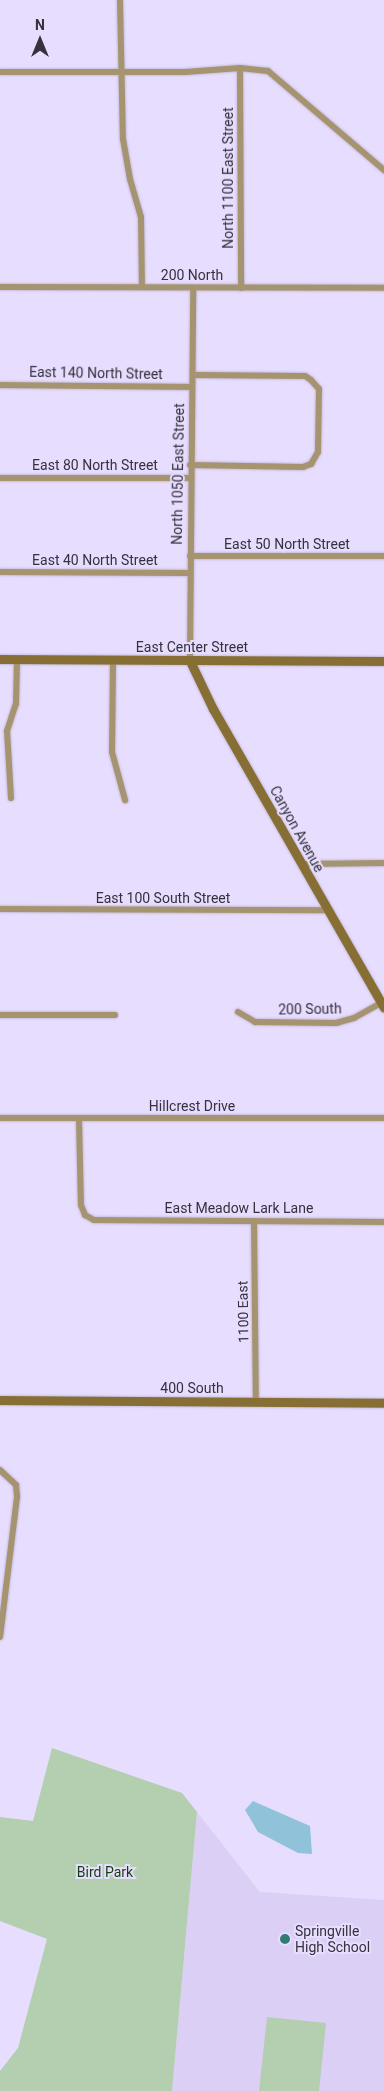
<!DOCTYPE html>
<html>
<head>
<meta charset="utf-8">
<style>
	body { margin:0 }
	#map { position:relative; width:384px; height:2091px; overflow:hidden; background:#e7ddfe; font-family:Roboto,sans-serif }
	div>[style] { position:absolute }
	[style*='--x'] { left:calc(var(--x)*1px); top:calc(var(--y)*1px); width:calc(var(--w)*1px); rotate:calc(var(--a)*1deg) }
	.built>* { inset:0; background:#dbcff5 }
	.green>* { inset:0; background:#b4ceb0 }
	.water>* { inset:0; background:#90c2d9 }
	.roads { filter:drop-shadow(0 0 1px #c3bbd7) drop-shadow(0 0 1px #c3bbd7) }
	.street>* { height:6px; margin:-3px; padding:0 3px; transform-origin:3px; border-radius:3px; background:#a69470 }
	.secondary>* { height:9px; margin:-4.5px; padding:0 4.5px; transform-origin:4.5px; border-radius:4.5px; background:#876e34 }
	.dots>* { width:14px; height:14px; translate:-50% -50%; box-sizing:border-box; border:2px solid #e7ddfe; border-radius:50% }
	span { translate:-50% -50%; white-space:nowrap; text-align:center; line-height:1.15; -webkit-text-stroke:4px #e7ddfe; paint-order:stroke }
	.street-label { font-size:14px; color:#35313d }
	.park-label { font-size:14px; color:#133f0c }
	.poi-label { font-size:14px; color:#35313d }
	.left { translate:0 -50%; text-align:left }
	.north { position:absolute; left:15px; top:15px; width:50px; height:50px; -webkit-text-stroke:4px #e7ddfe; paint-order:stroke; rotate:0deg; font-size:14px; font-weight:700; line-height:20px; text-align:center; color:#35313d }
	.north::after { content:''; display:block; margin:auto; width:18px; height:22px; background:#35313d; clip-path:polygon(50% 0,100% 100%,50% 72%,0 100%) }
</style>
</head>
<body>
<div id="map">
	<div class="built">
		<i style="clip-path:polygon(197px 1812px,260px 1892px,384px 1900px,384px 2091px,172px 2091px)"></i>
	</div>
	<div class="green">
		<i style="clip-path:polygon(52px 1748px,182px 1793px,197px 1812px,172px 2091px,0 2091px,0 2071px,18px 2048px,47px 1939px,0 1921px,0 1817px,33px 1821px)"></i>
		<i style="clip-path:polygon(267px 2017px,326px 2023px,319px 2091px,259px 2091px)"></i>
	</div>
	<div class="water">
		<i style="clip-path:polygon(253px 1801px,310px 1826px,312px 1854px,298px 1853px,258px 1832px,245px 1810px)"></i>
	</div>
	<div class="roads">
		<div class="street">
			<i style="--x:120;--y:0;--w:139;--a:88.8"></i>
			<i style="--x:123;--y:139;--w:41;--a:80.1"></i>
			<i style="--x:130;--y:179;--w:40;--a:74"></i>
			<i style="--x:141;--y:217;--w:70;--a:89.2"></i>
			<i style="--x:240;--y:68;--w:220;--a:89.7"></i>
			<i style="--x:0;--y:72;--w:185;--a:0"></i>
			<i style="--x:185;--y:72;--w:55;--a:-4.2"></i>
			<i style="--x:240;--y:68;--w:28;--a:6"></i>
			<i style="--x:268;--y:71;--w:153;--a:40.5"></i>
			<i style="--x:0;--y:287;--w:384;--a:0.1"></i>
			<i style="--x:0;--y:385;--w:192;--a:0.6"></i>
			<i style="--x:190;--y:465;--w:113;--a:1"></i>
			<i style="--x:303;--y:467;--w:9;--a:-21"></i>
			<i style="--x:311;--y:464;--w:14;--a:-60"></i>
			<i style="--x:318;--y:452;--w:63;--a:-89.1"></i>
			<i style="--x:319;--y:389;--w:12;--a:-132"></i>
			<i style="--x:311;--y:380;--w:7;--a:-146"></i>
			<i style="--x:305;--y:376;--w:112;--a:-179.5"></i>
			<i style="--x:0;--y:478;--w:190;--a:0"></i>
			<i style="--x:190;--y:556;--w:194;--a:0"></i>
			<i style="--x:0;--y:572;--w:190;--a:0.3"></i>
			<i style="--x:113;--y:661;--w:91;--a:90.6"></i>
			<i style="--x:112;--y:752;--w:50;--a:74.8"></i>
			<i style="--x:190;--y:661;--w:373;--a:-89.5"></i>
			<i style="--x:11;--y:798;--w:67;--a:-93.4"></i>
			<i style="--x:7;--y:731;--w:28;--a:-72"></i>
			<i style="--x:16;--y:704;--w:44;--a:-88.7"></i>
			<i style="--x:301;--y:864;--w:83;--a:-0.7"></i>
			<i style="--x:0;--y:909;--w:326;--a:0.2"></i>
			<i style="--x:238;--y:1012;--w:20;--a:30"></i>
			<i style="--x:255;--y:1022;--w:81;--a:0.7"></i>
			<i style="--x:336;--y:1023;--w:19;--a:-16"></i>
			<i style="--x:354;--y:1018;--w:31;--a:-29"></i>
			<i style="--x:0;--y:1015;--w:115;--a:0"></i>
			<i style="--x:0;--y:1118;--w:384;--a:0"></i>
			<i style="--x:79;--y:1119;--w:86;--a:88.7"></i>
			<i style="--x:81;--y:1205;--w:11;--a:68"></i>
			<i style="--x:85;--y:1215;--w:10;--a:29"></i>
			<i style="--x:94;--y:1220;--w:290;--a:0.4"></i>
			<i style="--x:254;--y:1221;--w:181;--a:89.4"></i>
			<i style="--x:0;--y:1470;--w:22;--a:43"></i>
			<i style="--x:16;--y:1485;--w:12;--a:85"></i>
			<i style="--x:17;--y:1497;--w:141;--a:96.9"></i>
		</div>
		<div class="secondary">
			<i style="--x:0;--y:659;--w:384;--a:0.3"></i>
			<i style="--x:190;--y:661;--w:53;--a:64.4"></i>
			<i style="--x:213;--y:709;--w:344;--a:60.2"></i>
			<i style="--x:0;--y:1400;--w:384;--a:0.4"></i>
		</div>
	</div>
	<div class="dots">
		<i style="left:285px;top:1939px;background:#327a74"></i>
	</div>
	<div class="street-label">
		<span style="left:228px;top:178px;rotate:-90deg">North 1100 East Street</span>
		<span style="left:192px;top:275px">200 North</span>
		<span style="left:96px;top:373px;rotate:1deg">East 140 North Street</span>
		<span style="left:95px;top:465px">East 80 North Street</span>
		<span style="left:178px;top:474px;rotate:-89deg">North 1050 East Street</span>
		<span style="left:287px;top:544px">East 50 North Street</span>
		<span style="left:95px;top:560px">East 40 North Street</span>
		<span style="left:192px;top:647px">East Center Street</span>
		<span style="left:297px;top:829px;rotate:61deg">Canyon Avenue</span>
		<span style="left:163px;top:898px">East 100 South Street</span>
		<span style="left:310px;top:1009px;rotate:-1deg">200 South</span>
		<span style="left:192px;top:1106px">Hillcrest Drive</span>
		<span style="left:239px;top:1208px">East Meadow Lark Lane</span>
		<span style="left:243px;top:1312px;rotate:-91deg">1100 East</span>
		<span style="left:192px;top:1388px">400 South</span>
	</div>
	<div class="park-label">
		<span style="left:105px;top:1872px">Bird Park</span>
	</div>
	<div class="poi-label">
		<span class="left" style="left:295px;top:1939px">Springville<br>High School</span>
	</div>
	<div class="north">N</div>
</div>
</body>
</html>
